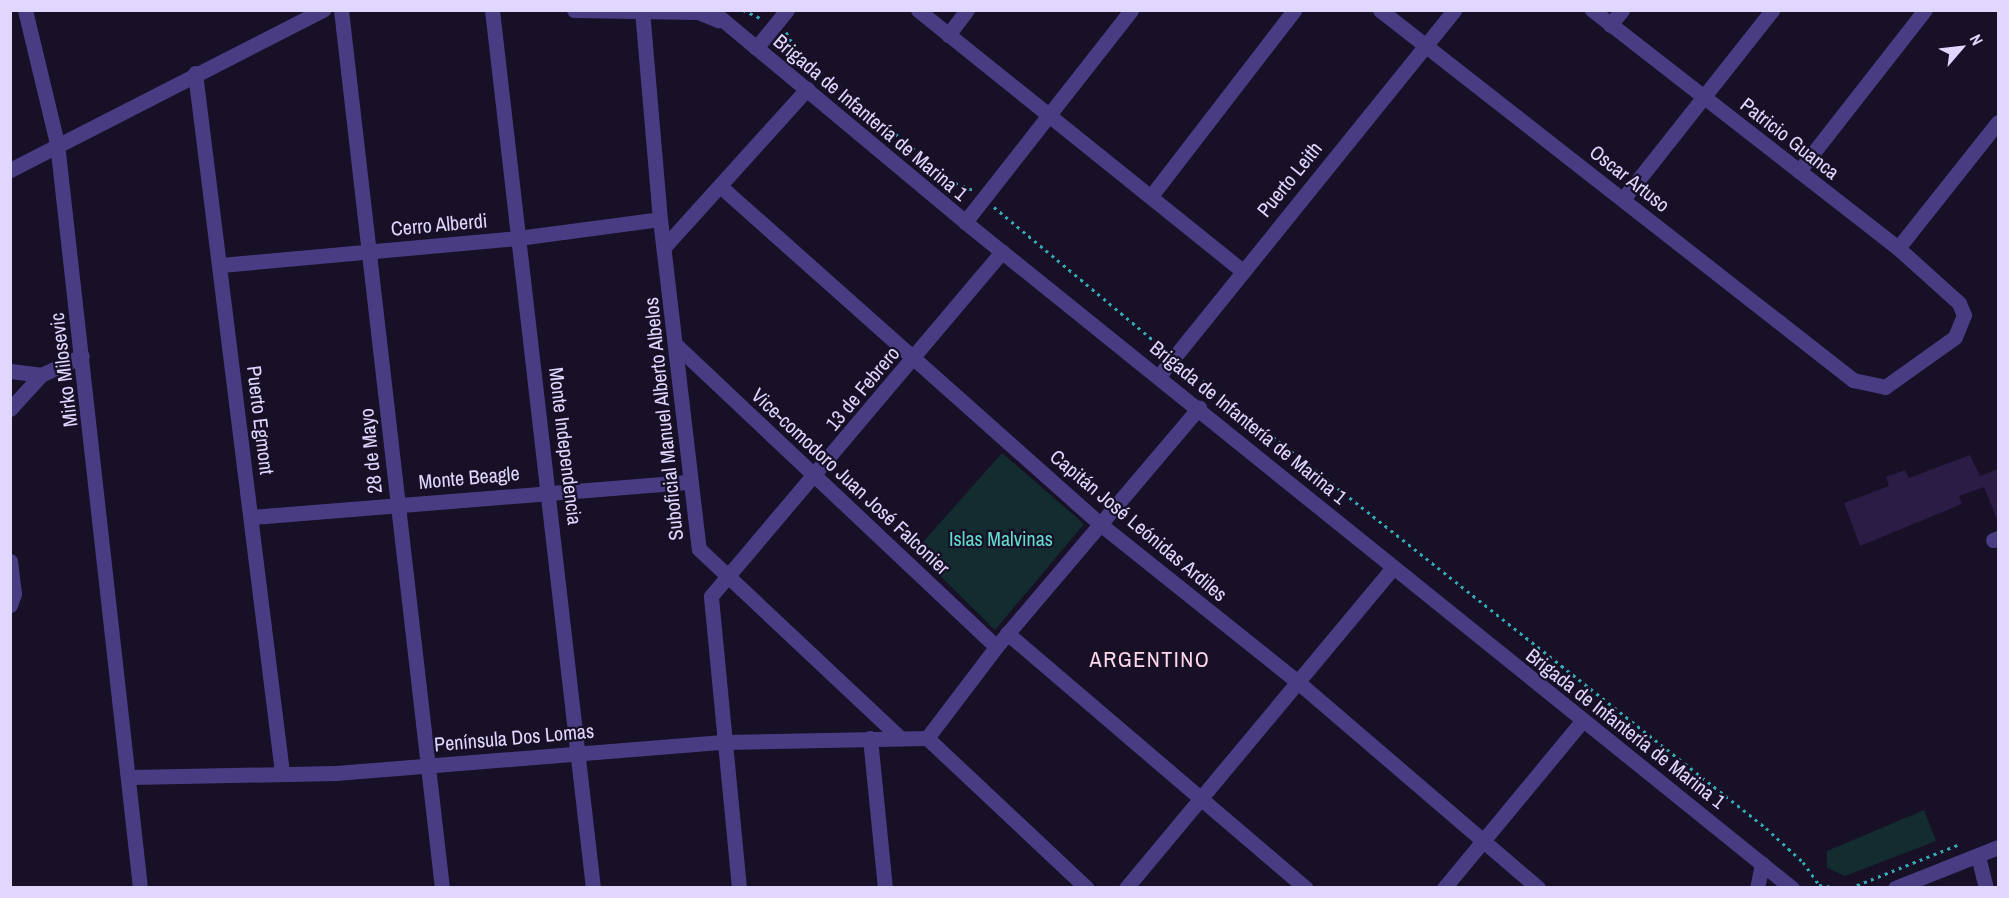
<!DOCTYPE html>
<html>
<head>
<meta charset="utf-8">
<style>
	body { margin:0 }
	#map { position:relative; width:2009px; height:898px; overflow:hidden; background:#171026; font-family:"Archivo Narrow",sans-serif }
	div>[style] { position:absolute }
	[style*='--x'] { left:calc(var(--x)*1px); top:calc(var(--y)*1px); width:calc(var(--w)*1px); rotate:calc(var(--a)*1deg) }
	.green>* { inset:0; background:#132c2f }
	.building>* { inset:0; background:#2b1c46 }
	.path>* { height:3px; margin-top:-1.5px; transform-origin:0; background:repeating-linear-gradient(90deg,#33a9b4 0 3px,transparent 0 7.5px) }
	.minor>* { height:15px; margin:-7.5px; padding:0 7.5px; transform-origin:7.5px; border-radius:7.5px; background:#493c83 }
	span { translate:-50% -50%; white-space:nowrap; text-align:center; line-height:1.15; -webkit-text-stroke:4.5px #171026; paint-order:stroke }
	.street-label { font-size:20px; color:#e0d6fe }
	.park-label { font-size:20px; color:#63dcd0 }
	.quarter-label { font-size:22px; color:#fed8ea; letter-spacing:1.5px }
	.frame { position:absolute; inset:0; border:12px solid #e0d6fe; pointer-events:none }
	.north { position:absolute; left:1931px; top:18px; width:60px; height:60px; -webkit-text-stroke:4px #171026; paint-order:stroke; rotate:62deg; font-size:16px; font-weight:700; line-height:24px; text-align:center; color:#e0d6fe }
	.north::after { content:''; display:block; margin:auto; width:21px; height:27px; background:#e0d6fe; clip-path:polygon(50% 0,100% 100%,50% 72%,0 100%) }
</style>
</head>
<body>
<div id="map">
	<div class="green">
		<i style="clip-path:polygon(1002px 453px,1084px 524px,995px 630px,915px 551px)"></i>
		<i style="clip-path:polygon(1924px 810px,1936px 841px,1845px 876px,1827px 868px,1827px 851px)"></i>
	</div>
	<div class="building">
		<i style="clip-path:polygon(1970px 455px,1980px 476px,1998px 469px,1998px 522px,1984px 487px,1959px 496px,1962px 504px,1860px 546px,1844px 503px,1889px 486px,1886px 477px,1905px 470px,1909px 478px)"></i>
	</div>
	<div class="path">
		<i style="--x:743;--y:10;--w:21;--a:25"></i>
		<i style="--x:786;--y:32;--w:23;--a:61"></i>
		<i style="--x:797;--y:52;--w:205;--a:39.7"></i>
		<i style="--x:955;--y:183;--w:19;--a:21"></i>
		<i style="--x:994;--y:207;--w:222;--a:39.9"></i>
		<i style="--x:1185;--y:367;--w:742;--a:38.43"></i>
		<i style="--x:1766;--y:828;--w:50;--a:42.6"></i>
		<i style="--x:1803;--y:862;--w:28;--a:55"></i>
		<i style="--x:1819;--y:885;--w:18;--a:9"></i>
		<i style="--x:1850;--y:888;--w:118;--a:-21.8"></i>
	</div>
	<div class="minor">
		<i style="--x:25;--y:10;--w:137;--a:76.5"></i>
		<i style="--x:57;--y:143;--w:750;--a:83.64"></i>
		<i style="--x:341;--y:10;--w:884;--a:83.44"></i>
		<i style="--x:492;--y:10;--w:884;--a:83.44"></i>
		<i style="--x:574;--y:10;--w:124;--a:0.9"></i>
		<i style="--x:698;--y:12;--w:22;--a:22"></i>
		<i style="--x:642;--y:10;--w:210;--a:85.1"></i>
		<i style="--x:660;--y:219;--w:332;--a:83.3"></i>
		<i style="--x:699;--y:549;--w:276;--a:43.2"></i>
		<i style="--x:711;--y:10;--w:331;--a:39.8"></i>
		<i style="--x:965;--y:222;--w:1062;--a:38.85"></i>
		<i style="--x:918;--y:10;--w:417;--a:38.8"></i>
		<i style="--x:1380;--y:10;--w:601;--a:38.03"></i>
		<i style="--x:1853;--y:380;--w:33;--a:12"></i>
		<i style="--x:1885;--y:387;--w:86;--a:-35.5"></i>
		<i style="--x:1955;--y:337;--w:24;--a:-68"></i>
		<i style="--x:1964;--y:315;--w:13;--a:-113"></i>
		<i style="--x:1959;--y:303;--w:82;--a:-138"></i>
		<i style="--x:1898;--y:248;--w:388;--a:-142.1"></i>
		<i style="--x:1610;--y:25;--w:19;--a:-51"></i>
		<i style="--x:948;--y:35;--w:31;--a:-53"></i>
		<i style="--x:756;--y:48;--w:49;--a:-50.8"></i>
		<i style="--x:195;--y:73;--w:704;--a:82.91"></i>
		<i style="--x:10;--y:170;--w:352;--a:-27.1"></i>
		<i style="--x:1799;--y:171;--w:204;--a:-52"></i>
		<i style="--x:720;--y:186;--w:509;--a:41.65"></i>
		<i style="--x:1100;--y:524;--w:255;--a:38.6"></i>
		<i style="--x:1299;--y:683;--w:315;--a:40.6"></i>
		<i style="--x:1151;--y:196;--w:235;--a:-52.4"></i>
		<i style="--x:1623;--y:199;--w:241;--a:-51.7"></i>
		<i style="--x:965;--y:222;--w:269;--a:-51.9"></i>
		<i style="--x:665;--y:246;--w:212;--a:-47.9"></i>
		<i style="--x:1898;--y:248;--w:161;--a:-51.6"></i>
		<i style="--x:221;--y:265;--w:298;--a:-5.2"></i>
		<i style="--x:518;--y:238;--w:143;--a:-7.6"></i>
		<i style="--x:676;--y:345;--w:440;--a:43.3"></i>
		<i style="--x:10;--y:371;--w:31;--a:7"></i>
		<i style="--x:1159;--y:376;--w:470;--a:-51.1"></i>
		<i style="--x:10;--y:409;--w:46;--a:-47.6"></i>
		<i style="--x:41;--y:375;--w:45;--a:-24.9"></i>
		<i style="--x:252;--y:517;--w:439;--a:-4.6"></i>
		<i style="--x:1993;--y:540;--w:5;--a:-22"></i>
		<i style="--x:10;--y:561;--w:33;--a:83"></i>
		<i style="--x:14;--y:594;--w:12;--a:110"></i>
		<i style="--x:1007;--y:633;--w:393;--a:40.5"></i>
		<i style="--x:870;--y:738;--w:151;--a:84.3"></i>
		<i style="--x:927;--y:738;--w:114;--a:-52.8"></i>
		<i style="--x:996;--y:647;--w:314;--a:-49.7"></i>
		<i style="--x:927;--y:738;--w:219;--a:43.2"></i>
		<i style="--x:131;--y:777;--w:205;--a:-1.1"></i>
		<i style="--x:336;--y:773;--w:388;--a:-4.6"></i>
		<i style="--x:723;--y:742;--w:204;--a:-1.1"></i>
		<i style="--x:1978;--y:856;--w:33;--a:76"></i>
		<i style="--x:739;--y:888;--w:293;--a:-95.5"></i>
		<i style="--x:711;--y:596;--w:451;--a:-49.8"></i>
		<i style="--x:1126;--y:888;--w:417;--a:-50.2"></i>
		<i style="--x:1444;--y:888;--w:217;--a:-50.4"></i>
		<i style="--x:1757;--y:888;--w:25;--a:-78"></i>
		<i style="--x:1895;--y:888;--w:111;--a:-21.7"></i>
	</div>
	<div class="street-label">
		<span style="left:871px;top:117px;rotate:40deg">Brigada de Infantería de Marina 1</span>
		<span style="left:1790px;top:138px;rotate:38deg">Patricio Guanca</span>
		<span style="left:1630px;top:178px;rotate:38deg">Oscar Artuso</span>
		<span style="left:1289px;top:179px;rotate:-51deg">Puerto Leith</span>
		<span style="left:439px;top:224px;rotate:-5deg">Cerro Alberdi</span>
		<span style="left:63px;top:370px;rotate:-97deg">Mirko Milosevic</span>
		<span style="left:862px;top:388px;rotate:-50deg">13 de Febrero</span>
		<span style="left:663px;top:419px;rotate:-96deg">Suboficial Manuel Alberto Albelos</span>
		<span style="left:261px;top:420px;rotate:83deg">Puerto Egmont</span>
		<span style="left:1249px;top:422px;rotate:39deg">Brigada de Infantería de Marina 1</span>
		<span style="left:566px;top:446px;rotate:83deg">Monte Independencia</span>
		<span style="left:370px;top:451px;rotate:-96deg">28 de Mayo</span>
		<span style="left:469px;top:477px;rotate:-5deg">Monte Beagle</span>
		<span style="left:851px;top:481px;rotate:43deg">Vice-comodoro Juan José Falconier</span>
		<span style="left:1139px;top:525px;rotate:40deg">Capitán José Leónidas Ardiles</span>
		<span style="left:1626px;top:728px;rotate:38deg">Brigada de Infantería de Marina 1</span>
		<span style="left:514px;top:737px;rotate:-5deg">Península Dos Lomas</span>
	</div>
	<div class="park-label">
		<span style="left:1001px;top:538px">Islas Malvinas</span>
	</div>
	<div class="quarter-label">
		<span style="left:1150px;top:660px">ARGENTINO</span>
	</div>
	<div class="frame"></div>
	<div class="north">N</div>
</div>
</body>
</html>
